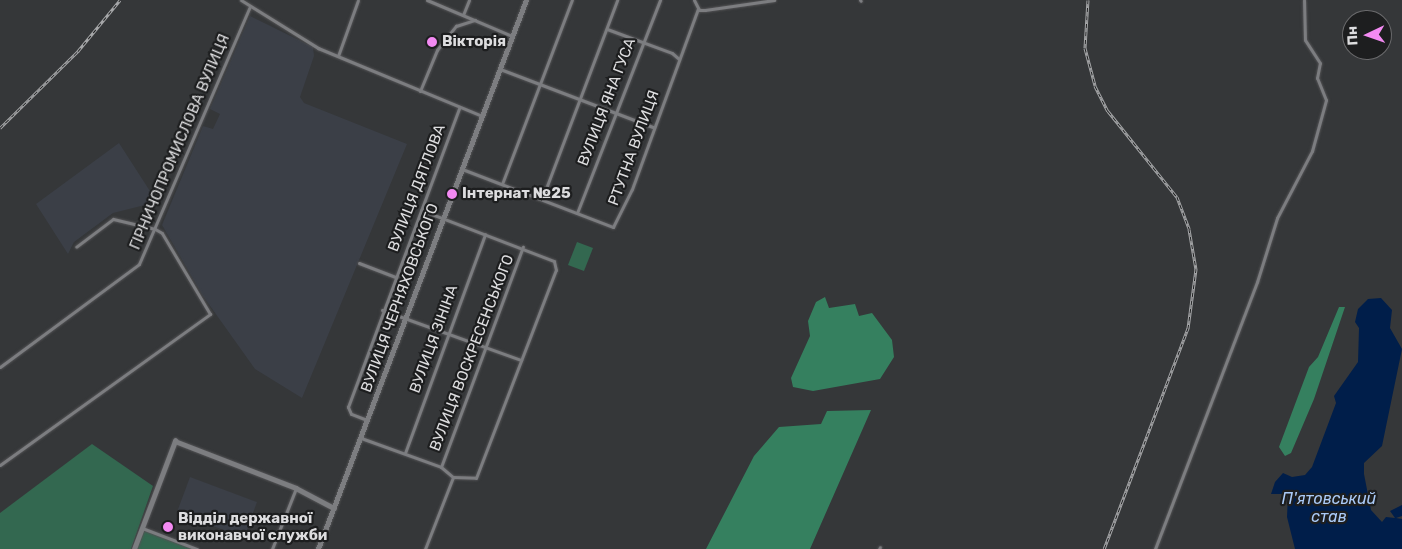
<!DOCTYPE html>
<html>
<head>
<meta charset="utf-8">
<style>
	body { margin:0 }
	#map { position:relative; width:1402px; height:549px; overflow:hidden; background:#353739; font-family:Rubik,sans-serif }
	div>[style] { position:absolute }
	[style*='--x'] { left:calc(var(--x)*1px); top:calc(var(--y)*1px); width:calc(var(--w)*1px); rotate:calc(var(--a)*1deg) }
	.built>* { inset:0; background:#3b3f47 }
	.green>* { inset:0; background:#336850 }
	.forest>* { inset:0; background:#35805f }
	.water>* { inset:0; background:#001e4a }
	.roads { filter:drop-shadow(0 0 1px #535355) drop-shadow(0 0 1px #535355) }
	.street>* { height:3px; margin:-1.5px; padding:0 1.5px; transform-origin:1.5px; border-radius:1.5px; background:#7c7d80 }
	.secondary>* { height:4.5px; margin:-2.25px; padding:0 2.25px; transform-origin:2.25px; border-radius:2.25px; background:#7c7d80 }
	.rail>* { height:3px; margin-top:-1.5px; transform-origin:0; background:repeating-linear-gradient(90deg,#1d1e1f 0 4px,#a5a6a8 0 8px); box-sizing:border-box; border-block:1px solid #a5a6a8 }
	.dots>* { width:14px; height:14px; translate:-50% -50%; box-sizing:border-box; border:2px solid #1d1e1f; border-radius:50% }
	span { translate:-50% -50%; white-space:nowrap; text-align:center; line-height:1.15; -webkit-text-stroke:4.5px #1d1e1f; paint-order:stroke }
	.poi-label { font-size:15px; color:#dddddf; font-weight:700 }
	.left { translate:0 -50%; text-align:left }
	.street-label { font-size:15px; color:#dddddf }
	.water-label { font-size:16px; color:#aacaf7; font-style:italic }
	.north { position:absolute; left:1342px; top:10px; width:50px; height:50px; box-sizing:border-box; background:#1d1e1f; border:1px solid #6a6a6c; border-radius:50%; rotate:267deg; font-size:14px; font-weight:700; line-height:20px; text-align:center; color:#dddddf }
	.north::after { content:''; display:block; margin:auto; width:18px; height:22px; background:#f38af2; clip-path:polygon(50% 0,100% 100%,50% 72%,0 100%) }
</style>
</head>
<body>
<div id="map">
	<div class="built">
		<i style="clip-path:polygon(250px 16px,313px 47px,314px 56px,300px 97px,304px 103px,407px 144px,302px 398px,255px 369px,203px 296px,162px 225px,203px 126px,213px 129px,220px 114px,210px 109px)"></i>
		<i style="clip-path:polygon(119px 143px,157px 202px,113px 213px,74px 242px,68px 254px,36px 204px)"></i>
		<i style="clip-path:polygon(190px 477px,257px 502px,244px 538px,177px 512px)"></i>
	</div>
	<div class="green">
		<i style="clip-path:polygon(577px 242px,593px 248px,584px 271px,568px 265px)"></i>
		<i style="clip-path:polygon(92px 444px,153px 486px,131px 549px,0 549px,0 513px)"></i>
		<i style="clip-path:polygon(142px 530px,193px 549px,137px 549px)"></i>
	</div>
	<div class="forest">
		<i style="clip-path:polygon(825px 297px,829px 308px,855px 304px,859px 316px,872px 313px,892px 340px,894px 357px,880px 379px,813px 391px,793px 387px,791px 378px,810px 336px,808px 321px,816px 302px)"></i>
		<i style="clip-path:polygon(1339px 307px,1345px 307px,1314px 399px,1291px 453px,1285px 456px,1279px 447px,1309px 367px,1318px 357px)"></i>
		<i style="clip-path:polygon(871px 410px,810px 549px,706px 549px,754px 456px,779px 427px,821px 424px,827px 411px)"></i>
	</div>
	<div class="water">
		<i style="clip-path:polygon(1381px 298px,1392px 310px,1390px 328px,1402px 349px,1382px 446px,1364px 463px,1364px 474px,1371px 510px,1382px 522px,1386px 517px,1395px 518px,1390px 511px,1402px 505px,1402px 516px,1396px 518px,1402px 519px,1402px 549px,1295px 549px,1287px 517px,1288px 494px,1271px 494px,1275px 482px,1283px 473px,1292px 477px,1305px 475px,1312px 467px,1336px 403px,1334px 396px,1358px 362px,1359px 328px,1355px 322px,1358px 309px,1368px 299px)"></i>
	</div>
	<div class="roads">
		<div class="street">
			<i style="--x:241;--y:0;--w:91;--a:31.9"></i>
			<i style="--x:318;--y:48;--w:178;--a:22.5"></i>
			<i style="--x:427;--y:0;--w:92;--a:23"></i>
			<i style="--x:694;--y:0;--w:11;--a:63"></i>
			<i style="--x:699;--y:10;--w:6;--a:0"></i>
			<i style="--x:705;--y:10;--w:70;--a:-8.2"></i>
			<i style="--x:860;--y:0;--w:1;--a:45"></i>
			<i style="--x:463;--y:15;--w:16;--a:-68"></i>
			<i style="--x:607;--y:29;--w:69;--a:20.3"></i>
			<i style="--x:672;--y:53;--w:9;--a:41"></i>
			<i style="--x:338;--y:56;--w:59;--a:-70.3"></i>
			<i style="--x:500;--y:69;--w:164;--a:20.8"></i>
			<i style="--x:420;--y:91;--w:44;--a:-67.5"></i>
			<i style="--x:437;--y:50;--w:31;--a:-52"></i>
			<i style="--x:456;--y:26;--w:20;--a:-18"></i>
			<i style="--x:462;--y:169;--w:162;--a:21"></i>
			<i style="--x:613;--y:227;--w:42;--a:-63.4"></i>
			<i style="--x:632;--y:189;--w:192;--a:-69.9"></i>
			<i style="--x:502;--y:184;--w:197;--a:-69.2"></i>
			<i style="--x:542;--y:199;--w:213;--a:-69.3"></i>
			<i style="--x:577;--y:213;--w:229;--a:-68.7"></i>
			<i style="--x:359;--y:263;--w:39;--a:21"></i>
			<i style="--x:382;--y:310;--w:148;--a:19.8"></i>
			<i style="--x:0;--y:367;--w:173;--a:-36.5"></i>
			<i style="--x:139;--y:264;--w:279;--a:-66.7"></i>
			<i style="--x:367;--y:420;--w:17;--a:-159"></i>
			<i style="--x:351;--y:414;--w:8;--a:-113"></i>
			<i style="--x:348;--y:407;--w:319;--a:-69.6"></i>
			<i style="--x:361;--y:438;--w:85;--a:19.9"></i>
			<i style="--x:441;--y:467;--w:16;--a:40"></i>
			<i style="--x:453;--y:477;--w:23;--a:2"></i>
			<i style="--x:476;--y:478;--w:223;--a:-69"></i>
			<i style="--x:556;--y:270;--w:9;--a:-103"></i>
			<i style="--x:554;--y:261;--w:142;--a:-159"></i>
			<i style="--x:405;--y:453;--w:233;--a:-69.9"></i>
			<i style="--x:0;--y:465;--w:259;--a:-35.7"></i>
			<i style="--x:210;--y:314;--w:94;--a:-120.7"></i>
			<i style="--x:162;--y:233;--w:8;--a:-150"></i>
			<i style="--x:155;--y:229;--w:43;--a:-166.6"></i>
			<i style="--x:113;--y:219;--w:46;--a:142.9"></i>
			<i style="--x:441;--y:467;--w:235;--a:-69.6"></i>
			<i style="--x:142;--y:528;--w:59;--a:20.9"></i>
			<i style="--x:272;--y:549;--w:66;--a:-68.5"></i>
			<i style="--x:425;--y:549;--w:77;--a:-68.7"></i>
			<i style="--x:879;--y:549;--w:2;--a:-63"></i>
			<i style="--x:1155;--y:549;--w:286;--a:-69.1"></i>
			<i style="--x:1257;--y:282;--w:67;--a:-72.6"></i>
			<i style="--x:1277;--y:218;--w:76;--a:-62.4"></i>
			<i style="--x:1312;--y:151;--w:53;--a:-74.6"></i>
			<i style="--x:1326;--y:100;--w:24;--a:-112"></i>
			<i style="--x:1317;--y:78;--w:15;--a:-79"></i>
			<i style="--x:1320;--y:63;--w:27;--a:-123"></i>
			<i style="--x:1305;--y:40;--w:40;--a:-91.4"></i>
		</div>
		<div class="secondary">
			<i style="--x:134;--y:549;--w:116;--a:-69.2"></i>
			<i style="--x:175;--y:441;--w:130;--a:21.2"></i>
			<i style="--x:296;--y:488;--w:43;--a:27.8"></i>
			<i style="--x:318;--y:549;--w:587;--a:-69.25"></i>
		</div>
	</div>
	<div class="rail">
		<i style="--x:1088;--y:0;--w:48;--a:93.6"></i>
		<i style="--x:1085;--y:48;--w:39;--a:75"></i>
		<i style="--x:1095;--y:86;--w:28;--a:63"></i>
		<i style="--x:1108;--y:111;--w:110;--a:51.3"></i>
		<i style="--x:1177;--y:197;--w:34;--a:69"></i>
		<i style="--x:1189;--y:229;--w:41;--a:80.1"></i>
		<i style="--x:1196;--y:269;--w:60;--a:97.7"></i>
		<i style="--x:1188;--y:328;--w:236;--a:110.8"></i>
		<i style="--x:0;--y:128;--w:110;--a:-44.6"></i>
		<i style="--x:78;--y:51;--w:66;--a:-50.5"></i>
	</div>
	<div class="dots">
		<i style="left:432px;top:42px;background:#f38af2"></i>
		<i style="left:452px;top:194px;background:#f38af2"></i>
		<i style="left:168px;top:527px;background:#f38af2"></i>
	</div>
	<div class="poi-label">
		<span class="left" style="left:442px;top:42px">Вікторія</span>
		<span class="left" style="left:462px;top:194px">Інтернат №25</span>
		<span class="left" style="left:178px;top:527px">Відділ державної<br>виконавчої служби</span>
	</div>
	<div class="street-label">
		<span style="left:607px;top:102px;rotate:-69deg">ВУЛИЦЯ ЯНА ГУСА</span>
		<span style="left:180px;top:142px;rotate:-67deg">ГІРНИЧОПРОМИСЛОВА ВУЛИЦЯ</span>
		<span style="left:634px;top:148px;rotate:-70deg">РТУТНА ВУЛИЦЯ</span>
		<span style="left:417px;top:188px;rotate:-69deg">ВУЛИЦЯ ДЯТЛОВА</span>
		<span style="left:400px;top:298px;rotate:-70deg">ВУЛИЦЯ ЧЕРНЯХОВСЬКОГО</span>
		<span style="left:434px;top:339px;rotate:-70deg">ВУЛИЦЯ ЗІНІНА</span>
		<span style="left:472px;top:353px;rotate:-69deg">ВУЛИЦЯ ВОСКРЕСЕНСЬКОГО</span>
	</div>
	<div class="water-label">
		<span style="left:1329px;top:508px">П'ятовський<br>став</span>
	</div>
	<div class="north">Пн</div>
</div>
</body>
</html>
